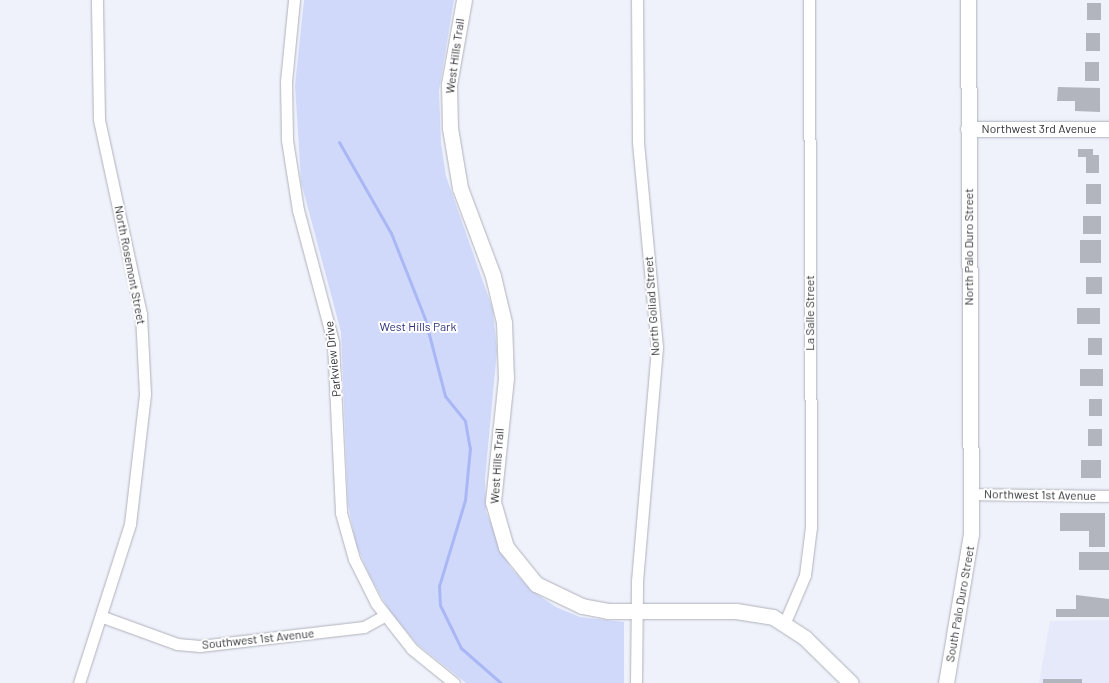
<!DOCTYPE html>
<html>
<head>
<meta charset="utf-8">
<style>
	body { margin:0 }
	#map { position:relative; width:1109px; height:683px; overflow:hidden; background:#eff2fb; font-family:Barlow,sans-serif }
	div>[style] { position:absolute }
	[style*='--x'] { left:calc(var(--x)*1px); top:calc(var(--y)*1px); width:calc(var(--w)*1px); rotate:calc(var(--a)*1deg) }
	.built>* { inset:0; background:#e5e9fa }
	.green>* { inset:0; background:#d1d9fb }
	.stream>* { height:3px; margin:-1.5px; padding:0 1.5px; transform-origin:1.5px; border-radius:1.5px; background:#aab7f5 }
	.building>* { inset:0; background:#b2b4be }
	.roads { filter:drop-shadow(0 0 1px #afb1ba) drop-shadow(0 0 1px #afb1ba) }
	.minor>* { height:11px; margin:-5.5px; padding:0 5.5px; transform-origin:5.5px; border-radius:5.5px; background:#fff }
	.tertiary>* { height:15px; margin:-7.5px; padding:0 7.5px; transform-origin:7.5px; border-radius:7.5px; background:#fff }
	span { translate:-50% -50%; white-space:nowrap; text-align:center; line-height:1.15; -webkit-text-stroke:4px #fff; paint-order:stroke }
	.street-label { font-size:12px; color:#313236 }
	.park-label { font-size:12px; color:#2f347b }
</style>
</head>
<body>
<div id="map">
	<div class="built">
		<i style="clip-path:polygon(1109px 620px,1109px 683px,1039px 683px,1050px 621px)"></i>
	</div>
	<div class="green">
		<i style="clip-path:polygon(304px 0,454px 0,439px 91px,441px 143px,446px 176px,493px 310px,497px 351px,485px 479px,486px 512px,510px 567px,531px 590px,556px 607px,580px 617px,624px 622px,624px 683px,466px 683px,417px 644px,389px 610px,370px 576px,356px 544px,348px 505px,341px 332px,301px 182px,295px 85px)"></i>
	</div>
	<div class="stream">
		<i style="--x:339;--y:142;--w:105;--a:60.3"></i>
		<i style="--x:391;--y:233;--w:92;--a:68.4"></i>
		<i style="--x:425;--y:319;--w:80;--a:75.4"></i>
		<i style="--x:445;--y:396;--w:32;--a:51"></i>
		<i style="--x:465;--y:421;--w:27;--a:80"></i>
		<i style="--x:470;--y:448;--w:52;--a:95.5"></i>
		<i style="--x:465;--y:500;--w:90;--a:106.8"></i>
		<i style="--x:439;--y:586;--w:19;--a:87"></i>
		<i style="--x:440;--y:605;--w:48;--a:64"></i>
		<i style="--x:461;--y:648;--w:53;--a:41.2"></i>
	</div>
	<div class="building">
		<i style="clip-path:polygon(1087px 3px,1101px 3px,1101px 20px,1087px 20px)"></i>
		<i style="clip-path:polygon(1086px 33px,1100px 33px,1100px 51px,1086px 51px)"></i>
		<i style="clip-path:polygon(1085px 62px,1099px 62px,1099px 81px,1085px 81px)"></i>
		<i style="clip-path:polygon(1058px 87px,1100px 88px,1100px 112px,1075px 111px,1075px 101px,1057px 101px)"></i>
		<i style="clip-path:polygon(1078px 149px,1093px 149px,1093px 155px,1099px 155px,1099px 173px,1086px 173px,1086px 157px,1078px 157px)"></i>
		<i style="clip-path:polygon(1086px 184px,1101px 184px,1101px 204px,1086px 204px)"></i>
		<i style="clip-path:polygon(1083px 216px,1101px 216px,1101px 234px,1083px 234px)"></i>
		<i style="clip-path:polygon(1080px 240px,1101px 240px,1101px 263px,1080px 263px)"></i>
		<i style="clip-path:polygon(1086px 277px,1102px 277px,1102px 294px,1086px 294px)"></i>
		<i style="clip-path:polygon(1077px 308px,1100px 308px,1100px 324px,1077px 324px)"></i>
		<i style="clip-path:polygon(1088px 338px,1102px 338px,1102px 355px,1088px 355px)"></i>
		<i style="clip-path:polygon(1080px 369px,1103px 369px,1103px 386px,1080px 386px)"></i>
		<i style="clip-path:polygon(1089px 399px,1102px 399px,1102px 416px,1089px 416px)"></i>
		<i style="clip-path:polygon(1088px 429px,1102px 429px,1102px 446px,1088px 446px)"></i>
		<i style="clip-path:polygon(1081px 460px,1101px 460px,1101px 478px,1081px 478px)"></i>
		<i style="clip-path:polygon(1060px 513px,1105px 513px,1105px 547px,1089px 547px,1089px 531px,1060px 531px)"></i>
		<i style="clip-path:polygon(1079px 552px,1109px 552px,1109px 570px,1079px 570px)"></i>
		<i style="clip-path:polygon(1076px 595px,1109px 599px,1109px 617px,1056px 617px,1056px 609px,1076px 609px)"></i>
		<i style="clip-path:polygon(1043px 679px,1082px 679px,1082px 683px,1043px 683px)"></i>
	</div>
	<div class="roads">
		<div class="minor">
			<i style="--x:294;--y:0;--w:81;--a:95.6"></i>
			<i style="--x:286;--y:81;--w:59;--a:89"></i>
			<i style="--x:287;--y:140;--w:71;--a:81.1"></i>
			<i style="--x:298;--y:210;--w:137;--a:75.1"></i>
			<i style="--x:333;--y:342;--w:171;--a:87.3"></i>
			<i style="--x:341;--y:513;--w:48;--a:74.2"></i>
			<i style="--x:354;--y:559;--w:49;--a:63.4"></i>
			<i style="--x:376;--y:603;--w:58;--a:52"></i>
			<i style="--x:412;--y:649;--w:54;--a:39"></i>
			<i style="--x:971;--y:494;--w:138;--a:0.8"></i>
			<i style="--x:103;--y:617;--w:79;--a:20"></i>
			<i style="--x:177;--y:644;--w:23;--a:5"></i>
			<i style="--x:200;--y:646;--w:165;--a:-6.6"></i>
			<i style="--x:364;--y:627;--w:23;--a:-29"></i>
			<i style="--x:785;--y:622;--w:51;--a:-66.9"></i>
			<i style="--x:805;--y:575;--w:48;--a:-82.9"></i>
			<i style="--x:811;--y:527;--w:527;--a:-90.22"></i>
			<i style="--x:79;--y:683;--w:167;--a:-72.2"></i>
			<i style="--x:130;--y:524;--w:131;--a:-83.4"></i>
			<i style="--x:145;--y:394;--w:80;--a:-92.9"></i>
			<i style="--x:141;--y:314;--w:199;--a:-102.2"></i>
			<i style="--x:99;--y:119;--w:119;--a:-91"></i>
			<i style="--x:636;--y:683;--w:102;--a:-89.4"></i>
			<i style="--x:637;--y:581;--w:235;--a:-85.1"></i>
			<i style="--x:657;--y:347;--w:207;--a:-95.3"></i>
			<i style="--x:638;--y:141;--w:141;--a:-90.4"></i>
		</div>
		<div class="tertiary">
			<i style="--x:464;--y:0;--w:85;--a:100.1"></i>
			<i style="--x:449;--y:84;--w:44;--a:88.7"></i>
			<i style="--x:450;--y:128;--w:61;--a:80.5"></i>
			<i style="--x:460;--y:188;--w:94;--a:69.4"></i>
			<i style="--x:493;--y:276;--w:47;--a:76.6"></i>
			<i style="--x:504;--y:322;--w:56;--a:88"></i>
			<i style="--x:506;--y:378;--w:125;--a:96"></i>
			<i style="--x:493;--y:502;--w:47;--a:73.9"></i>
			<i style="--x:506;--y:547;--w:48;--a:51"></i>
			<i style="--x:536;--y:584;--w:51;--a:25.6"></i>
			<i style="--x:582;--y:606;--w:26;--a:11"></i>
			<i style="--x:608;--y:611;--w:128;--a:0"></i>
			<i style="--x:736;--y:611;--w:37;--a:9"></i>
			<i style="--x:773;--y:617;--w:38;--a:33"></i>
			<i style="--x:805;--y:638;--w:64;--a:44.4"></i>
			<i style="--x:968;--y:129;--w:141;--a:0"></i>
			<i style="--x:946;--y:683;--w:151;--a:-80.5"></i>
			<i style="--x:971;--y:534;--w:534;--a:-90.32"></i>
		</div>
	</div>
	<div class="street-label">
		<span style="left:455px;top:56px;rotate:-82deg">West Hills Trail</span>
		<span style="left:1039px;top:129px">Northwest 3rd Avenue</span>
		<span style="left:969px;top:247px;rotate:-90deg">North Palo Duro Street</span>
		<span style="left:130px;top:265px;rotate:79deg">North Rosemont Street</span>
		<span style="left:652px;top:306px;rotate:-94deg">North Goliad Street</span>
		<span style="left:810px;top:313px;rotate:-90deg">La Salle Street</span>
		<span style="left:333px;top:359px;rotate:-96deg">Parkview Drive</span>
		<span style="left:497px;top:466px;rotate:-86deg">West Hills Trail</span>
		<span style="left:1040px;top:495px;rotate:1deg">Northwest 1st Avenue</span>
		<span style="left:960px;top:604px;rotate:-80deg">South Palo Duro Street</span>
		<span style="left:258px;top:639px;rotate:-6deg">Southwest 1st Avenue</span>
	</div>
	<div class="park-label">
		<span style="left:418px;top:327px">West Hills Park</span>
	</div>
</div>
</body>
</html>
